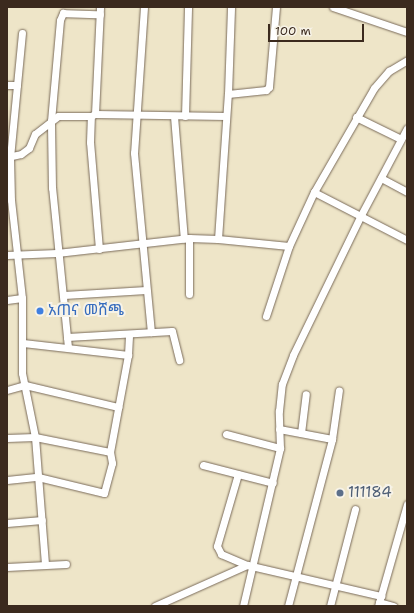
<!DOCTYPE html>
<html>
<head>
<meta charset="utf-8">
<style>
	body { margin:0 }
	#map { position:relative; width:414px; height:613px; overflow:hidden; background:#eee5c8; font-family:"Shantell Sans","Noto Sans Ethiopic",sans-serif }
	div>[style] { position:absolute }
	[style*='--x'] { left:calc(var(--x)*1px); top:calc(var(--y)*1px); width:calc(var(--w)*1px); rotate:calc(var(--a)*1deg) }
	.roads { filter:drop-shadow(0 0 1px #7a6b5a) drop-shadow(0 0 1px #7a6b5a) }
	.minor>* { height:7px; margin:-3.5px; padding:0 3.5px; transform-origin:3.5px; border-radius:3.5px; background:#fff }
	.dots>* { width:11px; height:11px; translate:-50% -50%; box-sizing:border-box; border:2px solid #f7f3e8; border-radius:50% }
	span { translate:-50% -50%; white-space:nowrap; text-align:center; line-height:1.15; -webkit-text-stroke:4px #f7f3e8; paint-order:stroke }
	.shop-label { font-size:15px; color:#366cbe }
	.left { translate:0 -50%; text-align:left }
	.service-label { font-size:15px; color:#4e5e75 }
	.frame { position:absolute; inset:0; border:8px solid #3b2a1e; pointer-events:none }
	.scale { position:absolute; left:268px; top:24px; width:96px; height:18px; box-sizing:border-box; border:2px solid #3b2a1e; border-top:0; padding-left:5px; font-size:12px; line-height:14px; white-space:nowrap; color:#3b2a1e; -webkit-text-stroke:3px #f7f3e8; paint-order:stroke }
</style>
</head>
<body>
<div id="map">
	<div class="roads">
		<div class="minor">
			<i style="--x:144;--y:7;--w:146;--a:93.9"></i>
			<i style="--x:134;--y:153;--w:180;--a:84.6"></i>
			<i style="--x:333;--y:7;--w:78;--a:18.7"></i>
			<i style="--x:22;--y:33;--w:125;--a:95.5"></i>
			<i style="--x:10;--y:157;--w:43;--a:88.7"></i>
			<i style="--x:11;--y:200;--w:99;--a:83.6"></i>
			<i style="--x:22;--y:298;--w:75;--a:90"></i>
			<i style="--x:22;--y:373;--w:65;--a:78.5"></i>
			<i style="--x:35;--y:437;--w:128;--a:85.5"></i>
			<i style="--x:7;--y:85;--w:10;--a:0"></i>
			<i style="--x:228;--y:94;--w:38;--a:-6"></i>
			<i style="--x:266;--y:90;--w:4;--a:-45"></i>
			<i style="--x:269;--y:87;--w:80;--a:-85"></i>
			<i style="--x:95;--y:114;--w:131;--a:0.9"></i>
			<i style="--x:174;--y:116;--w:123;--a:85.4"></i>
			<i style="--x:185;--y:116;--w:109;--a:-88.4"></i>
			<i style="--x:356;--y:117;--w:50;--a:26.1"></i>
			<i style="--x:7;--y:157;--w:14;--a:-12"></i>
			<i style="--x:21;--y:154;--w:10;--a:-37"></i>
			<i style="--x:29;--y:148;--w:15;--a:-67"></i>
			<i style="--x:35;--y:134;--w:29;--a:-38"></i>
			<i style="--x:58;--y:116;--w:33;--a:0"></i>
			<i style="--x:381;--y:178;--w:30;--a:28"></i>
			<i style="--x:314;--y:192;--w:105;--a:27.3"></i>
			<i style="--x:218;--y:239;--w:71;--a:5.6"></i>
			<i style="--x:99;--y:249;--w:107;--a:-94.8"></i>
			<i style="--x:90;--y:142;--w:26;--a:-88"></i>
			<i style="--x:91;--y:116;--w:4;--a:-27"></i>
			<i style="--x:95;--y:114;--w:107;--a:-87.3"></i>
			<i style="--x:7;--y:255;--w:50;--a:-2.3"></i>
			<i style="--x:57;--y:253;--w:133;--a:-6.5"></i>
			<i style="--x:189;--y:238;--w:29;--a:2"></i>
			<i style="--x:218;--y:239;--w:145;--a:-86.1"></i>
			<i style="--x:228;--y:94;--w:87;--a:-88"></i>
			<i style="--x:189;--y:294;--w:56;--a:-90"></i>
			<i style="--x:64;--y:295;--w:82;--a:-3.5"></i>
			<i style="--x:7;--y:300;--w:15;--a:-8"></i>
			<i style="--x:266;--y:316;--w:74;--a:-71.8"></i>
			<i style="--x:289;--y:246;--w:60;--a:-65.2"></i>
			<i style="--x:314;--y:192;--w:120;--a:-60"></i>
			<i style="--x:374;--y:88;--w:23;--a:-49"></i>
			<i style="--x:389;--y:71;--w:21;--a:-31"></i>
			<i style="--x:67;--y:337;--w:150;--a:-95.7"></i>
			<i style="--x:52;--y:188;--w:67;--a:-90.9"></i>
			<i style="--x:51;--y:121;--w:101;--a:-84.9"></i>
			<i style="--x:60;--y:20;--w:8;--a:-67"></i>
			<i style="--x:63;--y:13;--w:37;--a:2"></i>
			<i style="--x:23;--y:343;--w:106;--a:6.5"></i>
			<i style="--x:68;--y:347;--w:10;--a:-96"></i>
			<i style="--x:67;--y:337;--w:105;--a:-3.3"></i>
			<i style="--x:172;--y:331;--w:30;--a:76"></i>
			<i style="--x:7;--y:390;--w:19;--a:-16"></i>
			<i style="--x:25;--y:385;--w:96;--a:13.3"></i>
			<i style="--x:279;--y:429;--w:54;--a:10.7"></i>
			<i style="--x:301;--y:433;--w:39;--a:-83"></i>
			<i style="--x:226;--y:434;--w:56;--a:14.5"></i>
			<i style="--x:7;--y:438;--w:28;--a:-2"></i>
			<i style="--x:35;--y:437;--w:76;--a:11.3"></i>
			<i style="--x:203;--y:465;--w:72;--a:14.4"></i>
			<i style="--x:238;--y:474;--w:75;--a:106.3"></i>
			<i style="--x:217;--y:546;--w:9;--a:63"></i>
			<i style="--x:221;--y:554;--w:28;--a:23"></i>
			<i style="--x:7;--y:480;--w:31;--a:-6"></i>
			<i style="--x:38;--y:477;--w:68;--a:13.6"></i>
			<i style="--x:104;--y:493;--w:31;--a:-75"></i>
			<i style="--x:112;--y:463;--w:11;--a:-100"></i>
			<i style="--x:110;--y:452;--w:99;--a:-79.5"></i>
			<i style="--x:128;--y:355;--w:21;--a:-87"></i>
			<i style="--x:7;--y:523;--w:35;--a:-5"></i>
			<i style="--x:7;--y:567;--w:59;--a:-2.9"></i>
			<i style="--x:379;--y:602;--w:15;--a:16"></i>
			<i style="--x:155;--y:606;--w:101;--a:-24"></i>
			<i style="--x:247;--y:565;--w:138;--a:13"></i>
			<i style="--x:243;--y:606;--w:162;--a:-76.8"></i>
			<i style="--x:280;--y:448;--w:37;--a:-92"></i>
			<i style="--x:279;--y:411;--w:27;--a:-84"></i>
			<i style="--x:282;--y:384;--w:31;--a:-69"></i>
			<i style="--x:293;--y:355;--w:156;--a:-64.1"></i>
			<i style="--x:361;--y:215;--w:98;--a:-62.1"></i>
			<i style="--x:288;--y:606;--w:173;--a:-75.2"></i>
			<i style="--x:332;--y:439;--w:49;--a:-81.9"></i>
			<i style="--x:330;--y:606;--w:100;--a:-75.5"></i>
			<i style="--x:378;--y:606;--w:106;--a:-74.1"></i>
		</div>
	</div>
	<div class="dots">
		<i style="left:40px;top:311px;background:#3f7fe0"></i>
		<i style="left:340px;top:493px;background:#5c6f8a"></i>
	</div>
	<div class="shop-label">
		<span class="left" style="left:48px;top:311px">አጠና መሸጫ</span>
	</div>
	<div class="service-label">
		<span class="left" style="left:348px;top:493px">111184</span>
	</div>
	<div class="frame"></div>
	<div class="scale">100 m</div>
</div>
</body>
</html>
